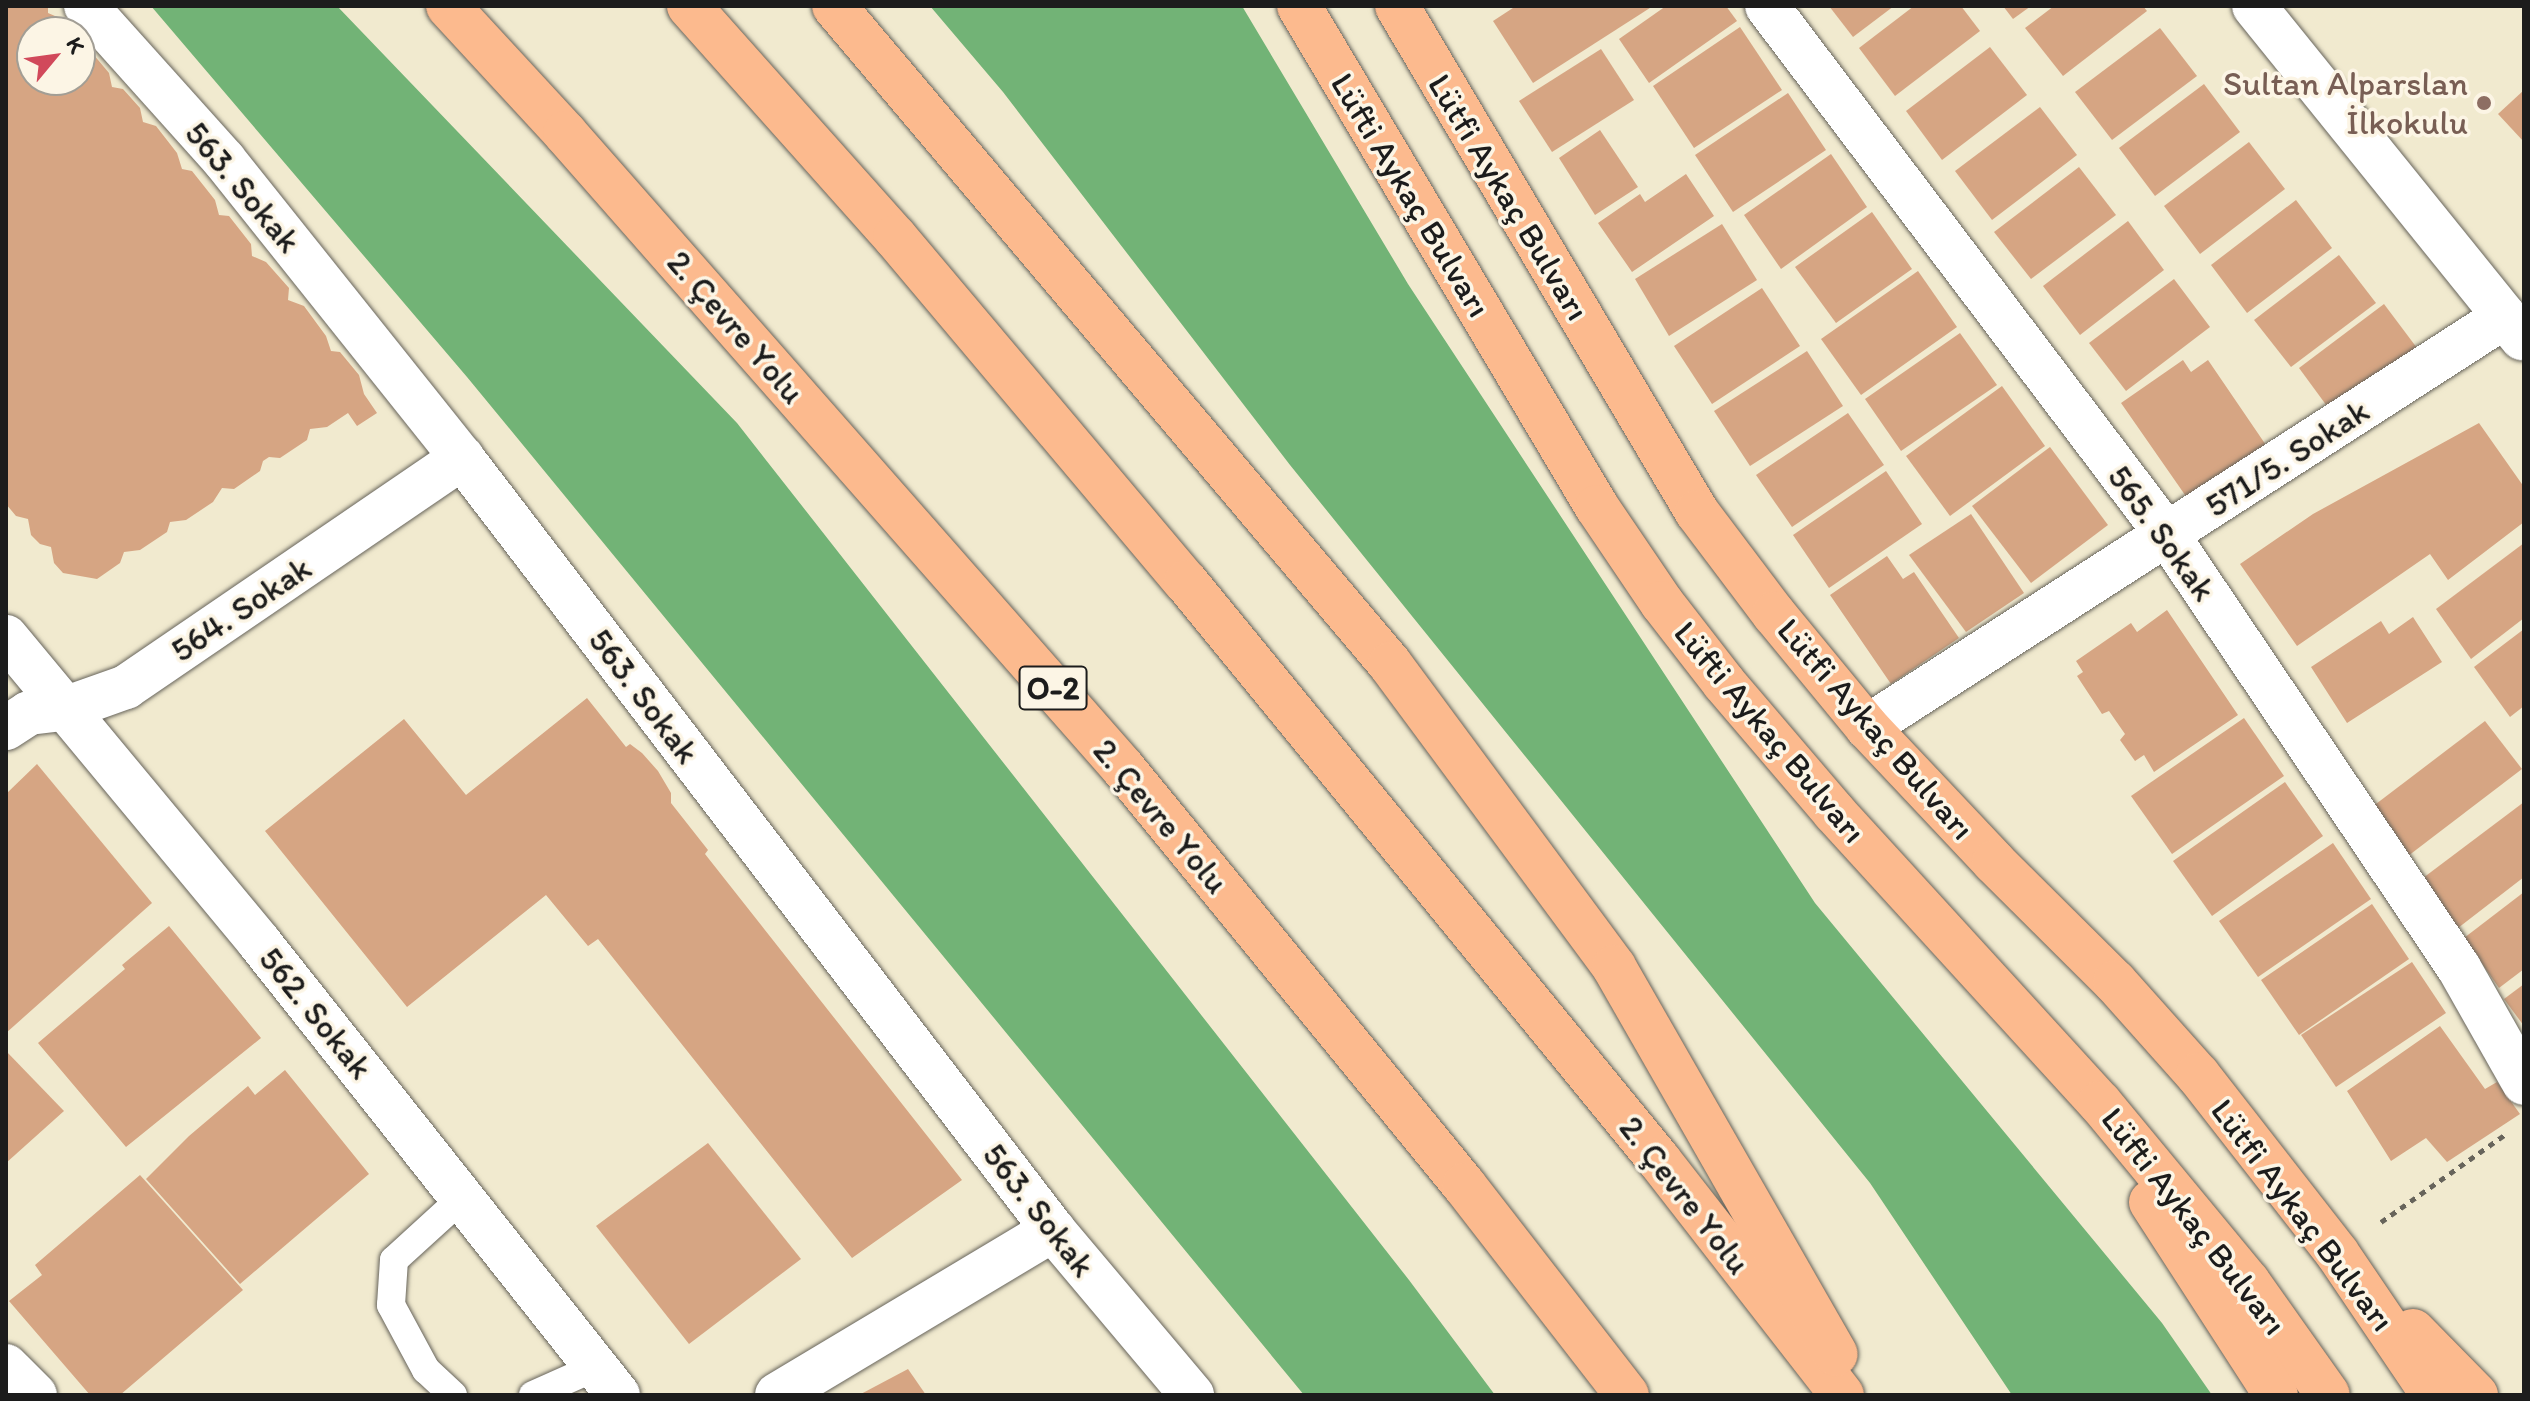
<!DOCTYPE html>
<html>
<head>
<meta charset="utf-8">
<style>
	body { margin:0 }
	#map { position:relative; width:2530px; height:1401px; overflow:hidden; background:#f1eacf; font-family:Itim,sans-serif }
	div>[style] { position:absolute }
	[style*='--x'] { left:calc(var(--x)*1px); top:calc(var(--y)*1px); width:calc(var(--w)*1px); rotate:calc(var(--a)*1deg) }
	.forest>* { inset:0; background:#72b376 }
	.building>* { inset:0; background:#d6a583 }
	.path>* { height:5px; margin-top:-2.5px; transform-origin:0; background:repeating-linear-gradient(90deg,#67645b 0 6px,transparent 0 12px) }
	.roads { filter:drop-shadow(0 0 2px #67645b) drop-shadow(0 0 2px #67645b) }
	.service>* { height:28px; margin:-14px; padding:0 14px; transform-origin:14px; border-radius:14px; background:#fff }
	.minor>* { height:44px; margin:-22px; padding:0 22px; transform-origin:22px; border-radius:22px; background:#fff }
	.primary>* { height:44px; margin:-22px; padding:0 22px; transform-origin:22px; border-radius:22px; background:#fcba8e }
	.motorway>* { height:44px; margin:-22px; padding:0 22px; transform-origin:22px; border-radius:22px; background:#fcba8e }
	.dots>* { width:22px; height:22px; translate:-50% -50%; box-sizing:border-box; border:4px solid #fcf5e5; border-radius:50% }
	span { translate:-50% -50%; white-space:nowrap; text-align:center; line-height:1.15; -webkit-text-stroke:7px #fcf5e5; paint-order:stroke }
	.shield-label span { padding:2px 6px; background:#fcf5e5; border:2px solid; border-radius:6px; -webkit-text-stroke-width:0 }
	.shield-label { font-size:32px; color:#1c1c1c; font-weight:700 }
	.education-label { font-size:34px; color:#785e54 }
	.right { translate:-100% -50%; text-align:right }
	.street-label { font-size:34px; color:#1c1c1c }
	.frame { position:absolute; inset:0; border:8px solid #1c1c1c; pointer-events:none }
	.north { position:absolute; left:16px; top:16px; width:80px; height:80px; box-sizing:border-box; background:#fcf5e5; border:2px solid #a29e95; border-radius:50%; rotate:61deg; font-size:22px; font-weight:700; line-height:32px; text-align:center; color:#1c1c1c }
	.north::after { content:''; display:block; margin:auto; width:28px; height:36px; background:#d1495b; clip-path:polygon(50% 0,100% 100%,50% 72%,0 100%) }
</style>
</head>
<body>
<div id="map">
	<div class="forest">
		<i style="clip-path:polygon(151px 6px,337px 6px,737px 423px,1409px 1280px,1495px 1395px,1304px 1395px,467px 377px)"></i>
		<i style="clip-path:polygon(930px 6px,1242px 6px,1408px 284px,1815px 903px,2162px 1323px,2212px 1395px,2012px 1395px,1870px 1183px,1290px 465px,1003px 92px)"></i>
	</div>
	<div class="building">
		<i style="clip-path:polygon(6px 6px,48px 6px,48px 13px,62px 19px,73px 32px,32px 32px,32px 80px,80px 80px,80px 49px,93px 54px,109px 73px,112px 87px,123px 89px,140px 108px,143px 122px,156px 126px,177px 153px,182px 169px,192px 171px,215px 200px,219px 215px,229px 216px,251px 244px,252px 256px,266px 262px,289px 288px,288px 300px,304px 306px,326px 336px,331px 351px,340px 352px,359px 375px,364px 394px,377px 413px,357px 426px,348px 413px,327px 427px,310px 429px,307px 440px,280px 458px,269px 457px,263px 461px,260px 471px,234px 489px,222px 488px,213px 502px,186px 520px,170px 522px,167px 532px,140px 550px,124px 552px,120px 563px,97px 579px,63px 573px,54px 563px,51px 547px,40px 544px,31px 535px,28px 519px,16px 516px,6px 504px)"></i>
		<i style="clip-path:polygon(1516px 6px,1653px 6px,1533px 83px,1493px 21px)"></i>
		<i style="clip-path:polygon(1666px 6px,1726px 6px,1737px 21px,1649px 83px,1619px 39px)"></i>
		<i style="clip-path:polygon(1829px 6px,1894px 6px,1853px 37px)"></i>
		<i style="clip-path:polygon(1914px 6px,1961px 6px,1980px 31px,1895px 96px,1859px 48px)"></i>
		<i style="clip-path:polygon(2003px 6px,2031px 6px,2013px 19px)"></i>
		<i style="clip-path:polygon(2054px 6px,2143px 6px,2147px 11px,2063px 76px,2025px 28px)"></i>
		<i style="clip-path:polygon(1740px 27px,1782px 90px,1694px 148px,1653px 86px)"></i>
		<i style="clip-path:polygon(2160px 28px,2197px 76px,2112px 140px,2075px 92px)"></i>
		<i style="clip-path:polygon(1990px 47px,2027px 95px,1942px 160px,1906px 111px)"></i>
		<i style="clip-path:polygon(1601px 49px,1634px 100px,1552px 152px,1519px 101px)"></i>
		<i style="clip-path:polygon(2204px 84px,2240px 132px,2155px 196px,2119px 148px)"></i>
		<i style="clip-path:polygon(2524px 90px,2524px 142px,2498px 114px)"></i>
		<i style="clip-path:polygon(1788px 93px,1826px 150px,1733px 212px,1695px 155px)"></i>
		<i style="clip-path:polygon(2040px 107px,2077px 155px,1992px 220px,1955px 171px)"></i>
		<i style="clip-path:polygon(1600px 130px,1638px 187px,1595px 215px,1559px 158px)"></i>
		<i style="clip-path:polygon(2249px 142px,2285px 189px,2200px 254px,2164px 206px)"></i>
		<i style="clip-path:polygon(1831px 154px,1867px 207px,1781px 269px,1744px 215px)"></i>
		<i style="clip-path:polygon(2079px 167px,2116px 215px,2031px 279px,1994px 232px)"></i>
		<i style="clip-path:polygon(1686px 174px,1714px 216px,1632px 272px,1598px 223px,1640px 194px,1645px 202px)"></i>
		<i style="clip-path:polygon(2296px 200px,2332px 248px,2247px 313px,2211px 265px)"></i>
		<i style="clip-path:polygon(1872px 212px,1912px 269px,1836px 323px,1795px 267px)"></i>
		<i style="clip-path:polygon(2128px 221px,2164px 270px,2080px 335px,2043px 286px)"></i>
		<i style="clip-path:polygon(1722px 224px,1757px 280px,1669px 336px,1635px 279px)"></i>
		<i style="clip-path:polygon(2339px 255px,2376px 303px,2291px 367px,2254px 320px)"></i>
		<i style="clip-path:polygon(1918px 271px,1957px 327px,1861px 395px,1821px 339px)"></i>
		<i style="clip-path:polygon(2174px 279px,2210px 327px,2126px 391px,2089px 343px)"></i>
		<i style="clip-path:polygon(1762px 288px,1800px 346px,1712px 404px,1674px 346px)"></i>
		<i style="clip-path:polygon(2384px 304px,2420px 352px,2335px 417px,2299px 368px)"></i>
		<i style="clip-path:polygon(1960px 333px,1997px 385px,1901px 451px,1865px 399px)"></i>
		<i style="clip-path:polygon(1807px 351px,1843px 406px,1750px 466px,1714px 411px)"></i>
		<i style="clip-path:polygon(2183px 360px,2191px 372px,2208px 360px,2270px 451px,2192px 505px,2121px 403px)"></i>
		<i style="clip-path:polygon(2002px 386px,2045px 446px,1950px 516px,1906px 456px)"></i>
		<i style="clip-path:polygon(1848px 413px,1884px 465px,1792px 527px,1756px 475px)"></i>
		<i style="clip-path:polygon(2479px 423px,2524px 487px,2524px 522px,2448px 580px,2430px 554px,2297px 646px,2240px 564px,2313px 514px)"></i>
		<i style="clip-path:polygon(2050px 447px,2108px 525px,2031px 583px,1972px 506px)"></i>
		<i style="clip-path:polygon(1886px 471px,1922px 524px,1829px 588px,1793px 535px)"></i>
		<i style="clip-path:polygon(1971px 514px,2024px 593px,1966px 632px,1909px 555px)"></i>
		<i style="clip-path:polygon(2524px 543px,2524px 618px,2471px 659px,2436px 609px)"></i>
		<i style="clip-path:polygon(1887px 556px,1903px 579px,1914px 572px,1959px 638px,1891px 684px,1830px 595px)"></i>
		<i style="clip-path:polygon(2167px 610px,2238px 715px,2154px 772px,2144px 755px,2135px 761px,2120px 740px,2125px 734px,2109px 711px,2102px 714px,2077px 676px,2083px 672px,2076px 661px,2131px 623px,2137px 632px)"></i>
		<i style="clip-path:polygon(2413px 617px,2442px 662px,2347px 723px,2311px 667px,2381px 621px,2389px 634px)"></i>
		<i style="clip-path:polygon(2524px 629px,2524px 706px,2510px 717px,2474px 667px)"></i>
		<i style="clip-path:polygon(587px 698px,626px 747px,630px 744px,642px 753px,658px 771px,671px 793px,671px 803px,708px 850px,705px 854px,962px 1180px,852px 1258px,598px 939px,588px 946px,546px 895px,407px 1007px,265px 831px,404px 719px,466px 795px)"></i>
		<i style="clip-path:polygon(2244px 718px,2284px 776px,2172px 854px,2131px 796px)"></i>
		<i style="clip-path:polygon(2485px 721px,2522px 769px,2408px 856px,2372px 807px)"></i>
		<i style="clip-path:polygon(37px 764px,152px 903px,6px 1033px,6px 794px)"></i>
		<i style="clip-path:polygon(2285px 782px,2323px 836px,2212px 916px,2173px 861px)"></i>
		<i style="clip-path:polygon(2524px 802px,2524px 877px,2458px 928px,2423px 878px)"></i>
		<i style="clip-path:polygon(2333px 843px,2371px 899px,2258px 977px,2219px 921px)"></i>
		<i style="clip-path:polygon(2524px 892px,2524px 969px,2499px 988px,2464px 938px)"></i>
		<i style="clip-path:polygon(2372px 904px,2409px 959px,2299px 1035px,2261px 980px)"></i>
		<i style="clip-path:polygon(169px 926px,261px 1038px,126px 1147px,38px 1043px,125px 969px,122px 965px)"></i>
		<i style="clip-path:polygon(2412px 962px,2446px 1013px,2336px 1087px,2301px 1035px)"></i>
		<i style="clip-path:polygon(2524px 984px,2524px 1026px,2504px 999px)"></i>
		<i style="clip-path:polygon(2440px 1026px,2485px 1089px,2497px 1082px,2520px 1114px,2447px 1162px,2426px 1138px,2391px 1161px,2347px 1091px)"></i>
		<i style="clip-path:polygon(6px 1051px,64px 1111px,6px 1163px)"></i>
		<i style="clip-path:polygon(285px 1070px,369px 1174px,240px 1284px,146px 1179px,189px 1136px,248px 1086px,255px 1095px)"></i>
		<i style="clip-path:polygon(708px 1143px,801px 1259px,689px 1344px,596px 1226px)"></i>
		<i style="clip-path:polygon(140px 1175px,243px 1290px,120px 1395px,90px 1395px,9px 1301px,42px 1275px,35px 1265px)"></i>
		<i style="clip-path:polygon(908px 1369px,926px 1395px,859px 1395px)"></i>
	</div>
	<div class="path">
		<i style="--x:2381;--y:1222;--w:154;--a:-35.2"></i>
	</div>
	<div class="roads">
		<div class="service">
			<i style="--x:453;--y:1395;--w:37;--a:-137"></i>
			<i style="--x:426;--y:1370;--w:74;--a:-118.3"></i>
			<i style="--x:391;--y:1305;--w:45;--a:-86.2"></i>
			<i style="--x:394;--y:1260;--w:93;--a:-42.4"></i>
			<i style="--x:533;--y:1395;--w:69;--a:-24"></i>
		</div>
		<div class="minor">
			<i style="--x:86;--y:6;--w:207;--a:48.1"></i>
			<i style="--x:224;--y:160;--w:381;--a:51.4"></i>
			<i style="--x:462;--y:458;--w:972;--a:52.56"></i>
			<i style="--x:1053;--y:1230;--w:216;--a:49.9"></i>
			<i style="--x:1767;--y:6;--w:665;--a:52.89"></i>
			<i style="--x:2168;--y:536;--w:521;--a:56.04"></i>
			<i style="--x:2459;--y:968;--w:132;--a:60.5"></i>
			<i style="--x:2254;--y:6;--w:427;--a:51.1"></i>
			<i style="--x:6;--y:637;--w:396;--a:50.3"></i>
			<i style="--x:259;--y:942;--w:578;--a:51.6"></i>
			<i style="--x:1867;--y:727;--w:758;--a:-32.77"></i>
			<i style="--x:6;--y:728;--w:27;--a:-33"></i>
			<i style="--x:29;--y:713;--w:38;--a:-7"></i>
			<i style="--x:67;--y:708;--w:63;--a:-19.6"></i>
			<i style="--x:126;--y:687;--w:407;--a:-34.3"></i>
			<i style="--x:6;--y:1366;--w:41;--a:45"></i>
			<i style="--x:777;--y:1395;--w:322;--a:-30.9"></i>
		</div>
		<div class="primary">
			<i style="--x:1299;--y:6;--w:583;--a:59.26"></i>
			<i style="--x:1597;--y:507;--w:116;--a:55.9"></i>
			<i style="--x:1662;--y:603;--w:101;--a:52.2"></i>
			<i style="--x:1724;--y:683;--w:170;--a:49.5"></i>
			<i style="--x:1834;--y:812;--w:394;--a:47.6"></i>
			<i style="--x:2100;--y:1103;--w:232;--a:50.4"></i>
			<i style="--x:2248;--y:1282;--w:138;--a:54.7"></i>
			<i style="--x:1397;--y:6;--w:588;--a:59.34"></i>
			<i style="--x:1697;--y:512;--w:128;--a:53"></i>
			<i style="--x:1774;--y:614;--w:146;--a:50.5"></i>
			<i style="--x:1867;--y:727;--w:185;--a:46.7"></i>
			<i style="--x:1994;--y:862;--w:170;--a:44.8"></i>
			<i style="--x:2115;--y:982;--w:125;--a:48.3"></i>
			<i style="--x:2198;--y:1075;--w:226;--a:52"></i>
			<i style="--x:2337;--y:1253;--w:171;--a:55.9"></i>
			<i style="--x:2151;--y:1202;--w:230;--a:57.1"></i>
			<i style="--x:2413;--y:1331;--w:90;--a:45.5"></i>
		</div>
		<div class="motorway">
			<i style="--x:448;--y:6;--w:173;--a:47.3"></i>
			<i style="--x:565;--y:133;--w:845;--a:48.69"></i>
			<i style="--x:1123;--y:768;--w:539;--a:50.73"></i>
			<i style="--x:1464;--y:1185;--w:266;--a:52.2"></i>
			<i style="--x:689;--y:6;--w:310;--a:48.3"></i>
			<i style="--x:895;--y:237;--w:451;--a:49.9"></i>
			<i style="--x:1186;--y:582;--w:747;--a:50.71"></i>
			<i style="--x:1659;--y:1160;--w:298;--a:52.1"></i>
			<i style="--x:834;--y:6;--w:861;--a:49.8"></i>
			<i style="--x:1390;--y:664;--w:377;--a:53.5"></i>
			<i style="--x:1614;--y:967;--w:446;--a:60.2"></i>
		</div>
	</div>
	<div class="dots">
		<i style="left:2484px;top:103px;background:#8d6e63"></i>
	</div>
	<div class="shield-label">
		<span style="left:1053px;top:688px">O-2</span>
	</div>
	<div class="education-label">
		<span class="right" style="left:2468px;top:103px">Sultan Alparslan<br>İlkokulu</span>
	</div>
	<div class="street-label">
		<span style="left:243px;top:187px;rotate:50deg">563. Sokak</span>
		<span style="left:1411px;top:195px;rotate:59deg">Lüfti Aykaç Bulvarı</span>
		<span style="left:1509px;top:197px;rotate:59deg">Lütfi Aykaç Bulvarı</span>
		<span style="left:736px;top:327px;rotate:49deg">2. Çevre Yolu</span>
		<span style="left:2287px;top:458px;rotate:-33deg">571/5. Sokak</span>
		<span style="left:2162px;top:533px;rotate:54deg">565. Sokak</span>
		<span style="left:241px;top:609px;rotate:-34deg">564. Sokak</span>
		<span style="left:644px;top:696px;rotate:53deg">563. Sokak</span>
		<span style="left:1876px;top:729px;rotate:49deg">Lütfi Aykaç Bulvarı</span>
		<span style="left:1770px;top:732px;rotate:50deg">Lüfti Aykaç Bulvarı</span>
		<span style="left:1161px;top:816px;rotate:50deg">2. Çevre Yolu</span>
		<span style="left:316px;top:1013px;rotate:51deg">562. Sokak</span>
		<span style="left:1685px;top:1195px;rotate:52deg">2. Çevre Yolu</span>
		<span style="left:1039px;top:1210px;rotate:52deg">563. Sokak</span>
		<span style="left:2303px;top:1215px;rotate:53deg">Lütfi Aykaç Bulvarı</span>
		<span style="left:2194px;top:1221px;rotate:52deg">Lüfti Aykaç Bulvarı</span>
	</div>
	<div class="frame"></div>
	<div class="north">K</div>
</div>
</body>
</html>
